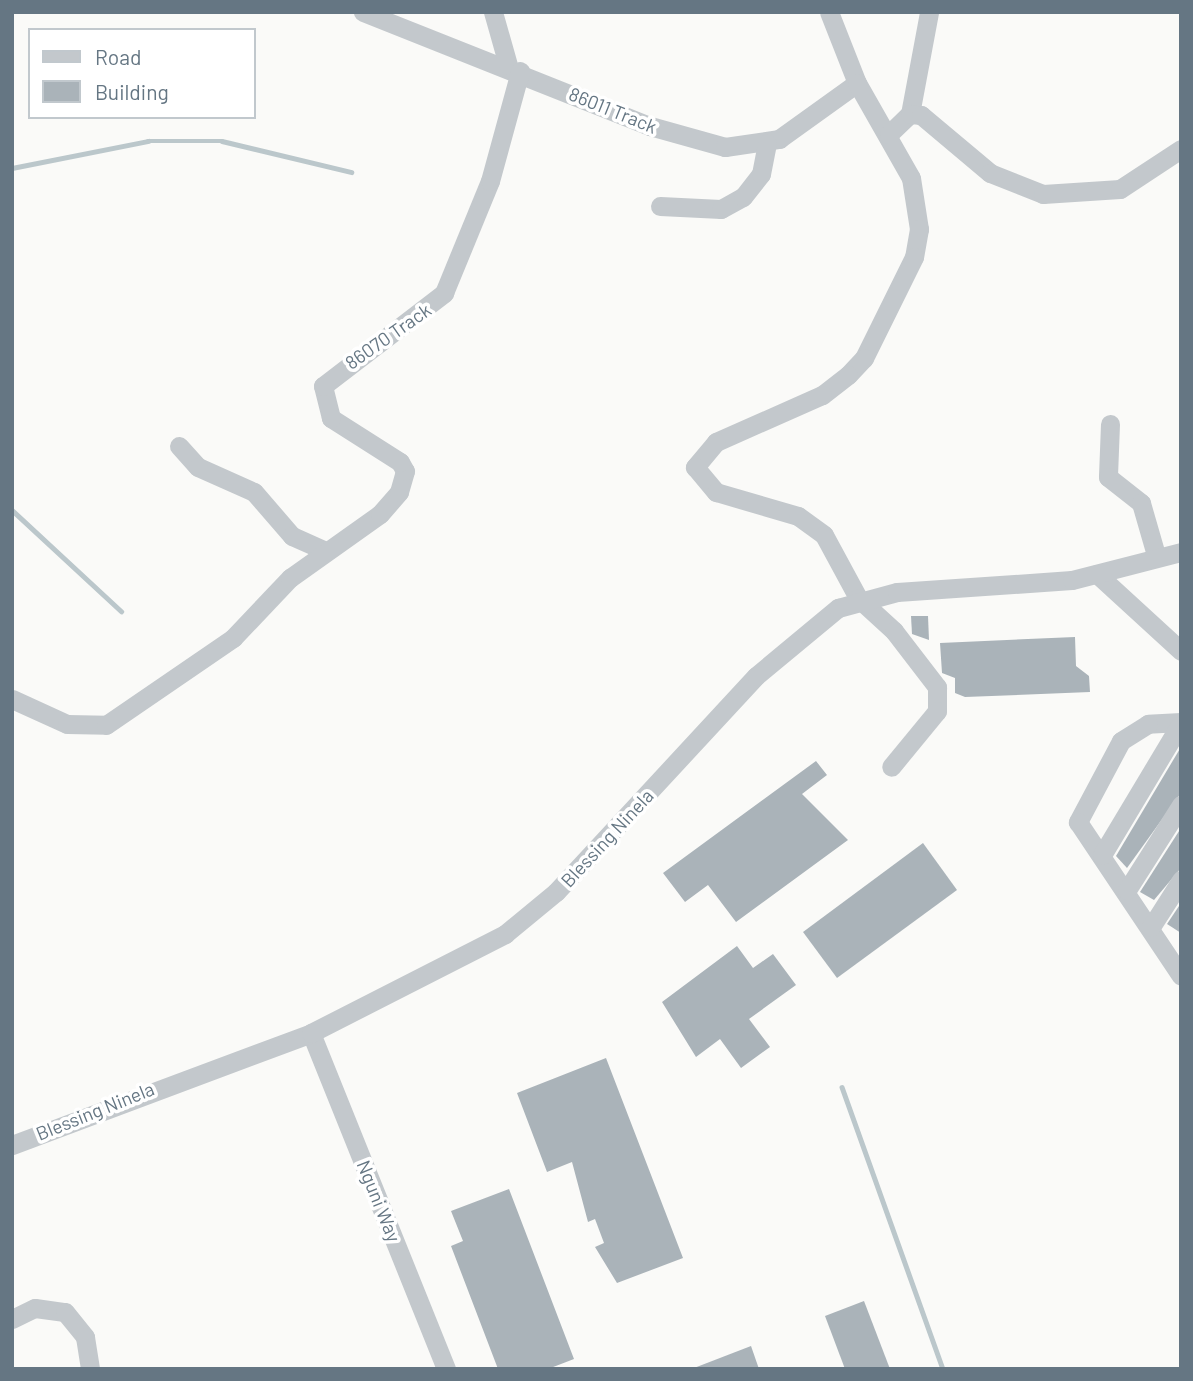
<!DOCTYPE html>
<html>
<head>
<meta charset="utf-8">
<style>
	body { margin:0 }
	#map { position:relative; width:1193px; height:1381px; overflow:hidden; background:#fafaf8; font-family:Barlow,sans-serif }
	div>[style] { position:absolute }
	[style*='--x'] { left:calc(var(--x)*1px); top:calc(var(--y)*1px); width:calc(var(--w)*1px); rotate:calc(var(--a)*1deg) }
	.stream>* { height:4.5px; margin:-2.25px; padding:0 2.25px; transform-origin:2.25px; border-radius:2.25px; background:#bbc7cb }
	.building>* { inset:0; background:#aab3b9 }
	.minor>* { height:19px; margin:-9.5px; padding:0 9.5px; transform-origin:9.5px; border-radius:9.5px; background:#c3c8cc }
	span { translate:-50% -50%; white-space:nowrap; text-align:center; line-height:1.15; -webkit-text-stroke:7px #fff; paint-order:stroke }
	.street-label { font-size:19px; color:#657683 }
	.frame { position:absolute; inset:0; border:14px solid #657683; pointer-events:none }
	.legend { position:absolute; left:28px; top:28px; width:228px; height:91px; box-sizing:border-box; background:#fff; border:2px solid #c1c8cd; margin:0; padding:9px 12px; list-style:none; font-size:21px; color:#657683 }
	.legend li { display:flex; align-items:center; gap:14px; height:35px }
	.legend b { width:35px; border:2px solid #c1c8cd }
</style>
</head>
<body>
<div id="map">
	<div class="stream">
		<i style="--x:12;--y:168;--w:139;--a:-11.2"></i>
		<i style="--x:148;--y:141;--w:74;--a:0"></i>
		<i style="--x:222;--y:141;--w:133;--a:13.5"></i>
		<i style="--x:12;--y:510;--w:149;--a:42.8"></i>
		<i style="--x:842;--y:1087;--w:300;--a:70.3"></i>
	</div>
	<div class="building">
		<i style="clip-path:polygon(911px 616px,928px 616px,929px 640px,912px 634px)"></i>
		<i style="clip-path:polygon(1075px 637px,1076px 666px,1089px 676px,1090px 692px,965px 697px,955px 693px,955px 678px,942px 673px,940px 643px)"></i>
		<i style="clip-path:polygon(1181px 747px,1181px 793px,1127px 868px,1116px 856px)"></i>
		<i style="clip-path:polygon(816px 761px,827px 775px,802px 794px,848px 840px,736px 922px,708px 885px,685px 902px,663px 873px)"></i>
		<i style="clip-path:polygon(1181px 828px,1181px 868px,1154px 900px,1140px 892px)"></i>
		<i style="clip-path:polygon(923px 843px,957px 890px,837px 978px,803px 932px)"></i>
		<i style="clip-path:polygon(1181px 903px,1181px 933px,1167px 924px)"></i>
		<i style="clip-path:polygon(737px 946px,753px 968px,773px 954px,796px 985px,749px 1019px,770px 1047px,741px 1068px,720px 1039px,696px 1057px,662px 1002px)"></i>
		<i style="clip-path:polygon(606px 1058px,683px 1258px,617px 1283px,595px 1247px,604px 1243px,595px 1219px,588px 1222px,572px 1162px,547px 1172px,517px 1093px)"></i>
		<i style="clip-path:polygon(509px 1189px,574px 1359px,548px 1369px,498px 1369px,451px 1246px,463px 1241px,451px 1211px)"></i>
		<i style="clip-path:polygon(864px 1301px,890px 1369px,845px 1369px,825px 1316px)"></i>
		<i style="clip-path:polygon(751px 1346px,759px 1369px,694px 1369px,694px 1368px)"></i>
	</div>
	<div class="minor">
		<i style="--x:363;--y:12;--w:309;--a:21.7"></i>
		<i style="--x:650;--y:126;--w:78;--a:15.6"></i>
		<i style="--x:725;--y:147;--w:55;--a:-8.4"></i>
		<i style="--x:779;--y:139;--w:96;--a:-35.7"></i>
		<i style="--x:493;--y:12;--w:55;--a:74.2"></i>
		<i style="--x:829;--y:12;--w:76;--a:68.5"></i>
		<i style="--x:857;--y:83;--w:109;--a:60.4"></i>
		<i style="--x:911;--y:178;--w:52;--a:81.1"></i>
		<i style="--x:919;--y:229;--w:28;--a:100"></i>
		<i style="--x:914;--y:257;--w:113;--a:116.3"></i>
		<i style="--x:864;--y:358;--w:23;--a:133"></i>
		<i style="--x:848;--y:375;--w:33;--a:142"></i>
		<i style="--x:822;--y:395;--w:116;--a:156.1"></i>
		<i style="--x:716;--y:442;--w:33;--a:130"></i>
		<i style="--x:695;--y:467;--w:33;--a:50"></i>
		<i style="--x:716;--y:492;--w:85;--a:16.3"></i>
		<i style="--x:798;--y:516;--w:32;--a:36"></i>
		<i style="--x:824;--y:535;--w:72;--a:61.6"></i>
		<i style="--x:858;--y:598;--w:49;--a:42.5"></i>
		<i style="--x:894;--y:631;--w:71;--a:52.5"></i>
		<i style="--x:937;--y:687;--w:24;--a:90"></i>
		<i style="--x:937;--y:711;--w:72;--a:129.4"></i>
		<i style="--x:910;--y:114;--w:104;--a:-79.4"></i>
		<i style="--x:889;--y:134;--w:29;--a:-44"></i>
		<i style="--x:910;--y:114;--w:11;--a:5"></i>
		<i style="--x:921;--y:115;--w:90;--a:40"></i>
		<i style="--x:990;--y:173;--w:57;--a:21.6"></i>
		<i style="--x:1043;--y:194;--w:77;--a:-3.7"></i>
		<i style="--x:1120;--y:189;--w:73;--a:-33.3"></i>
		<i style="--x:660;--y:206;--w:61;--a:2.8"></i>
		<i style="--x:721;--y:209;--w:25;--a:-29"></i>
		<i style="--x:743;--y:197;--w:29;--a:-52"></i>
		<i style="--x:761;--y:174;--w:31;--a:-79"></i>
		<i style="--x:1110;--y:424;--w:53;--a:92.2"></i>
		<i style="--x:1108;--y:477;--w:42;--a:38.2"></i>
		<i style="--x:1141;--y:503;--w:54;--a:73.9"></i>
		<i style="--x:179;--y:446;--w:28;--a:48"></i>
		<i style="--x:198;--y:467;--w:61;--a:24.1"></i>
		<i style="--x:254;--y:492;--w:58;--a:49.2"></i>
		<i style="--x:292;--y:536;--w:36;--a:24"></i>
		<i style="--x:1097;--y:574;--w:114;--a:42.5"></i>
		<i style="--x:12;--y:699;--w:60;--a:24.4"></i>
		<i style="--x:67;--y:724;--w:39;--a:1"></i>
		<i style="--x:106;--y:725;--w:154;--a:-34.4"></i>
		<i style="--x:233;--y:638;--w:83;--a:-46.5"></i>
		<i style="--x:290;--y:578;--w:110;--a:-35.4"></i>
		<i style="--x:380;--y:514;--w:29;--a:-49"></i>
		<i style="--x:399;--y:492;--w:22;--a:-74"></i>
		<i style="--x:405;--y:471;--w:10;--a:-119"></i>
		<i style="--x:400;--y:462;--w:82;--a:-147.5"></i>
		<i style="--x:331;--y:418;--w:33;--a:-104"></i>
		<i style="--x:323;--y:386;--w:153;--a:-37.5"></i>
		<i style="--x:444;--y:293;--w:121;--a:-67.7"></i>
		<i style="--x:490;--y:181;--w:114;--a:-74.7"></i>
		<i style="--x:1181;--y:722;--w:33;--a:177"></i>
		<i style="--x:1148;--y:724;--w:32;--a:148"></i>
		<i style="--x:1121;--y:741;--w:92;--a:118"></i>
		<i style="--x:1078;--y:822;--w:185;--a:56.2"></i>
		<i style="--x:1102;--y:855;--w:154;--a:-59.1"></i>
		<i style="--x:1127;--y:890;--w:101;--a:-57.6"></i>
		<i style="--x:1151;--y:927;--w:56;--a:-57.4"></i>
		<i style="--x:311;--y:1033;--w:362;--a:68.1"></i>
		<i style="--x:12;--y:1145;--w:319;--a:-20.5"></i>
		<i style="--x:311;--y:1033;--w:218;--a:-27"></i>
		<i style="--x:505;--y:934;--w:66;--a:-39.5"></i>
		<i style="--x:556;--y:892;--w:294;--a:-47.2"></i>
		<i style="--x:756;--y:676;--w:107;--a:-39.7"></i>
		<i style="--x:838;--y:608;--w:61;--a:-15.2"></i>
		<i style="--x:897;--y:592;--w:175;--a:-3.9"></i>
		<i style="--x:1072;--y:580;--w:113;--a:-14.4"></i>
		<i style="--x:12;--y:1319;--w:25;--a:-26"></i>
		<i style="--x:35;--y:1308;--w:30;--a:8"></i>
		<i style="--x:65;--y:1312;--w:32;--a:51"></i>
		<i style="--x:85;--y:1337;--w:32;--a:81"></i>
	</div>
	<div class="street-label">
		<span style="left:613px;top:110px;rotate:22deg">86011 Track</span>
		<span style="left:388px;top:336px;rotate:-35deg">86070 Track</span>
		<span style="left:607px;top:838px;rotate:-47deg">Blessing Ninela</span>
		<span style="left:95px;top:1111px;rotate:-22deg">Blessing Ninela</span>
		<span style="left:379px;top:1201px;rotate:68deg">Nguni Way</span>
	</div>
	<div class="frame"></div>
	<ul class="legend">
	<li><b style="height:9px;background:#c3c8cc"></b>Road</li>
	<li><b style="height:19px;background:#aab3b9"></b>Building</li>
	</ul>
</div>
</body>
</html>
